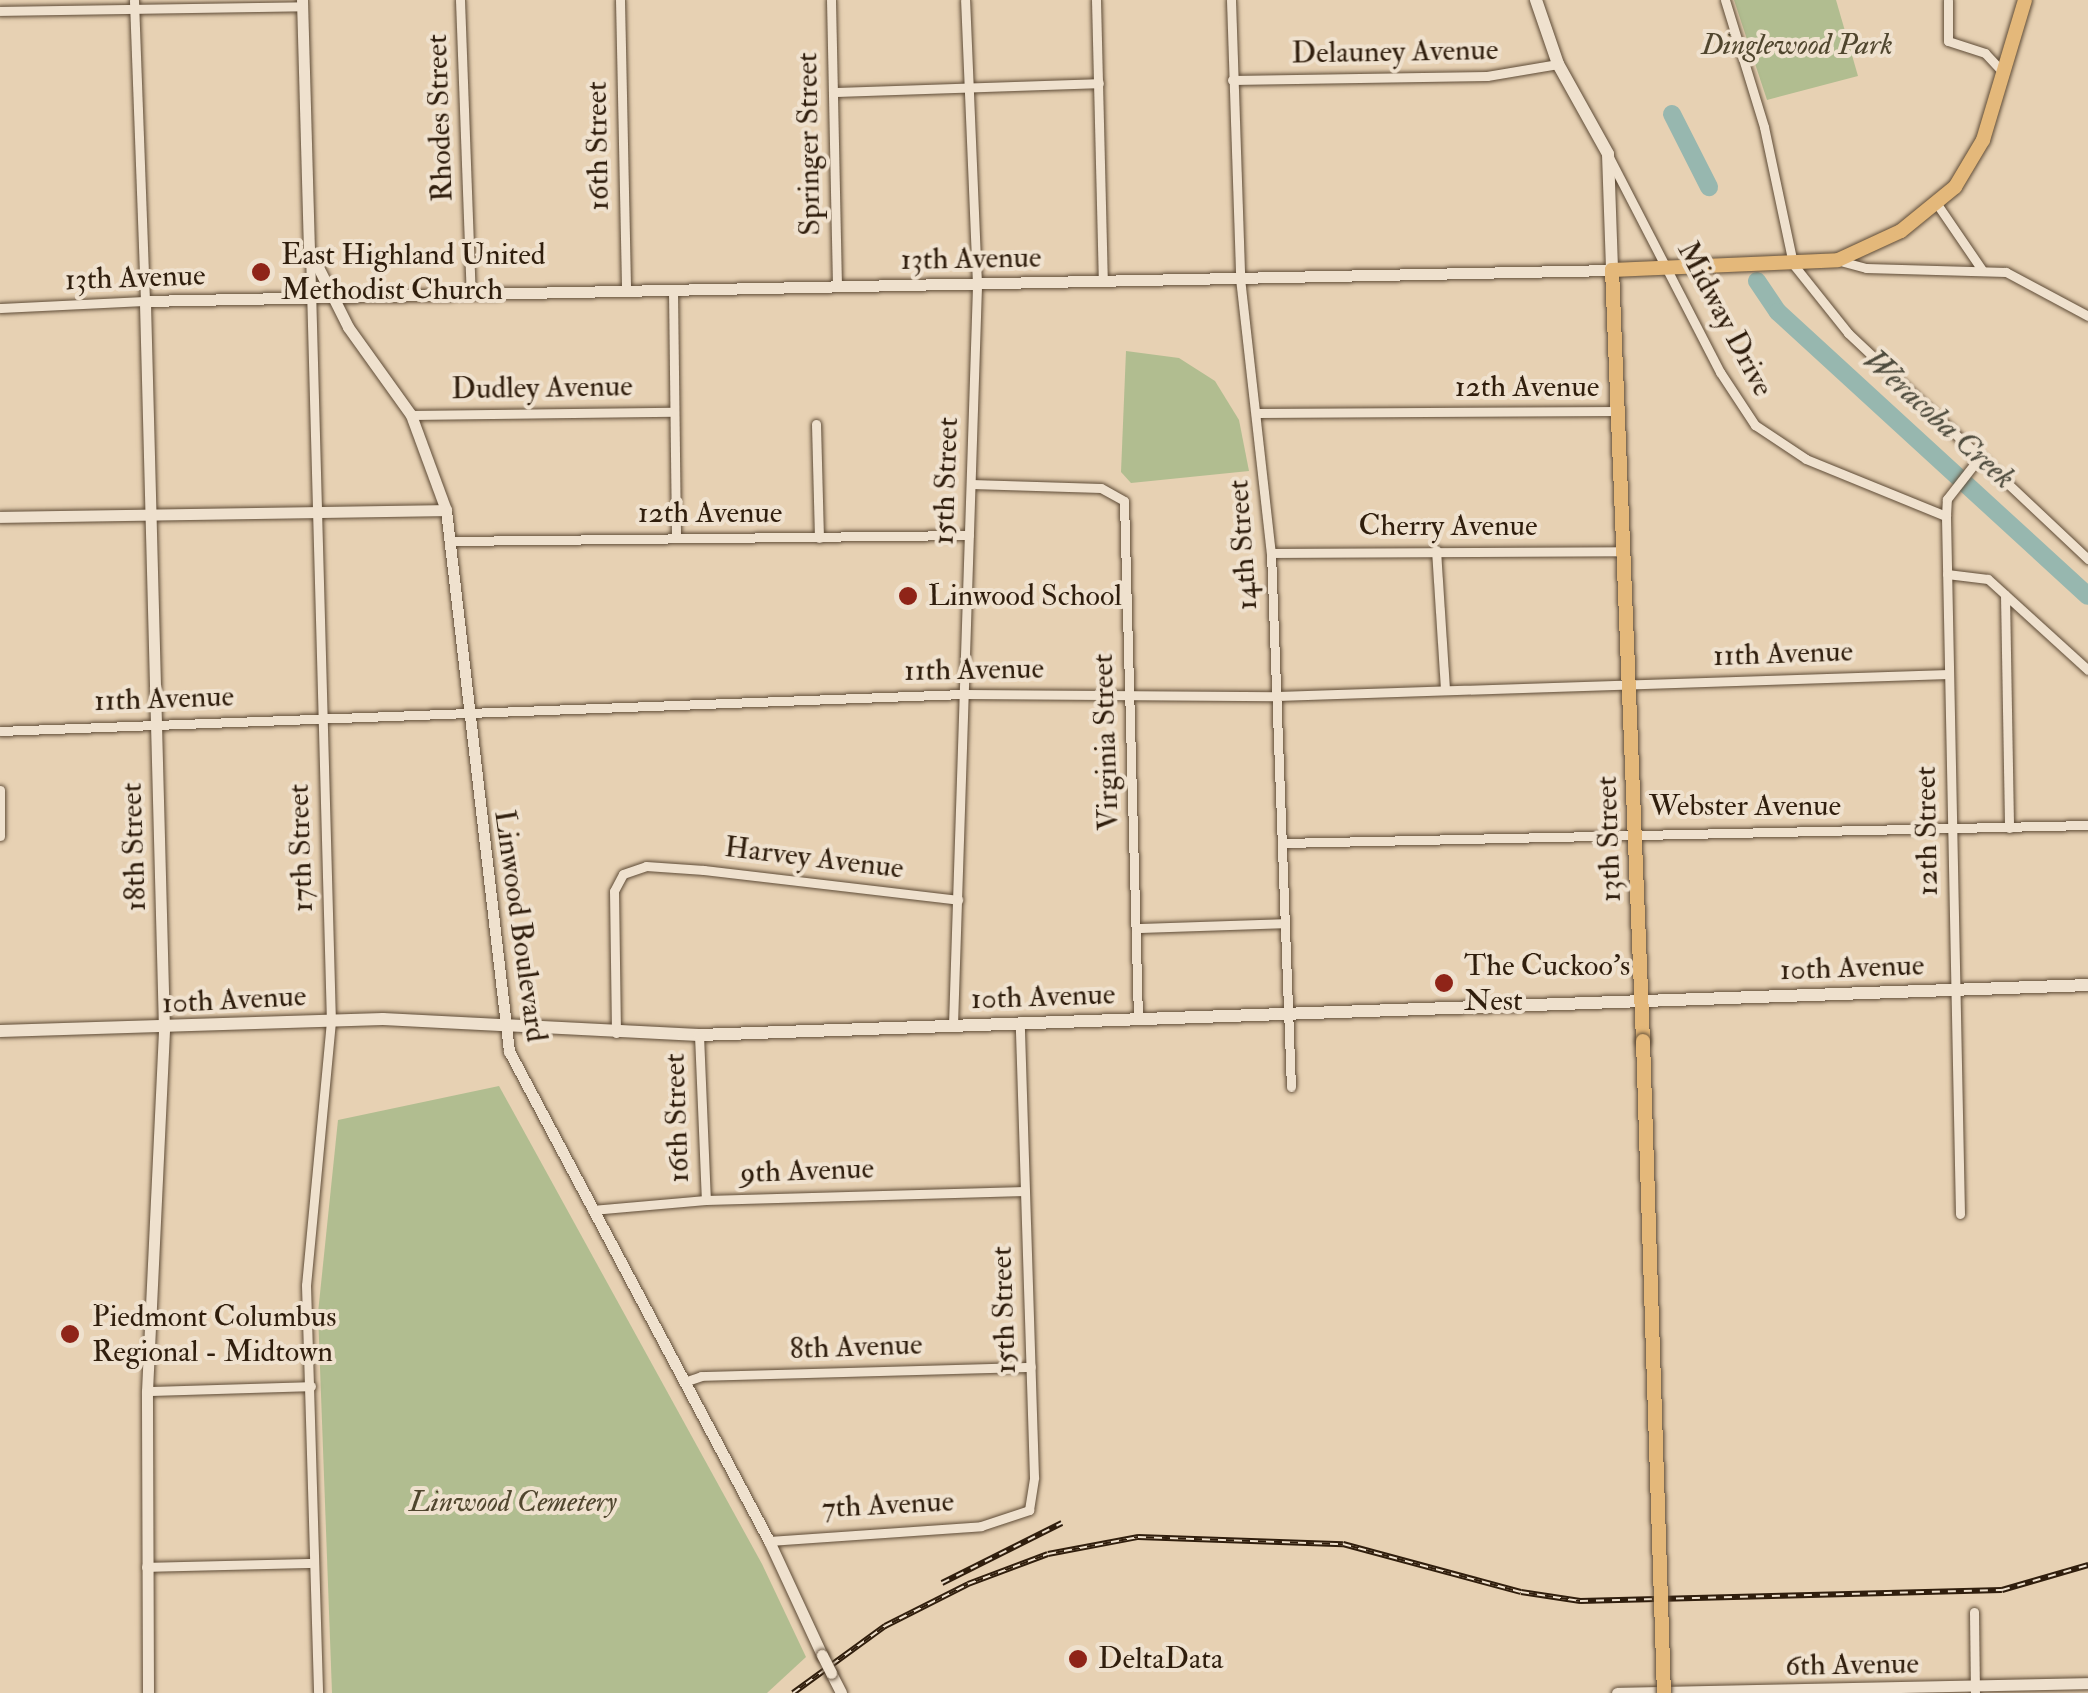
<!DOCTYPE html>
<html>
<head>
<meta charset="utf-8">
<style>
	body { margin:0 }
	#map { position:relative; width:2088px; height:1693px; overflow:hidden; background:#e7d1b3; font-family:"IM FELL Double Pica",serif }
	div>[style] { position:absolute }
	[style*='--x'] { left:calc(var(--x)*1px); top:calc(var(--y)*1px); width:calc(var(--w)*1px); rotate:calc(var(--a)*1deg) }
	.green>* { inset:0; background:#b1bd90 }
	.river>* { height:18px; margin:-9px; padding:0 9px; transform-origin:9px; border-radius:9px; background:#97b7af }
	.roads { filter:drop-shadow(0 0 2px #5e4b36) drop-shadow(0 0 2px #5e4b36) }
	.minor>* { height:9px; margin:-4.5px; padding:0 4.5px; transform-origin:4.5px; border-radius:4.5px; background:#efe1ce }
	.tertiary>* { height:11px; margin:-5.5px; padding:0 5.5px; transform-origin:5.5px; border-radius:5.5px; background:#efe1ce }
	.secondary>* { height:12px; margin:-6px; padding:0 6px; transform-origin:6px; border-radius:6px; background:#efe1ce }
	.primary>* { height:14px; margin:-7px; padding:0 7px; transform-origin:7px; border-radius:7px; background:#e4b87a }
	.rail>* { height:6px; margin-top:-3px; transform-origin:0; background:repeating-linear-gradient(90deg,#efe1ce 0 8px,#301e0d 0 16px); box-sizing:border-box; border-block:2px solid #301e0d }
	.bridges { filter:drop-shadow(0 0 2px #5e4b36) drop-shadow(0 0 2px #5e4b36) }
	.tertiary-bridge>* { height:11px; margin:-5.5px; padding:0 5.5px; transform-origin:5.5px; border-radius:5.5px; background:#efe1ce }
	.primary-bridge>* { height:14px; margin:-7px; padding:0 7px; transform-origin:7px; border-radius:7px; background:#e4b87a }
	.dots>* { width:28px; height:28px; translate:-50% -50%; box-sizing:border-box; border:5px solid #efe1ce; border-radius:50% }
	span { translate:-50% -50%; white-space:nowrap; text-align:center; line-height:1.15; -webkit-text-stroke:8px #efe1ce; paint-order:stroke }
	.park-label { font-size:30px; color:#50462e; font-style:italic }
	.street-label { font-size:30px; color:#301e0d }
	.poi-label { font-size:30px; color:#301e0d }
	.left { translate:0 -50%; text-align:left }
	.water-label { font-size:32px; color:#4f4c3e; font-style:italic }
</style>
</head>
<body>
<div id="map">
	<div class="green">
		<i style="clip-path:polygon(1734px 0,1836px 0,1858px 76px,1767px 100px)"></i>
		<i style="clip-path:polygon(1126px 351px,1179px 358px,1215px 381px,1239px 420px,1249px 471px,1131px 483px,1121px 472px)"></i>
		<i style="clip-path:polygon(499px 1086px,762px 1564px,806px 1657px,767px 1693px,332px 1693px,318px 1313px,338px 1120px)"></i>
	</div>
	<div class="river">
		<i style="--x:1672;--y:114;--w:82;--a:63.1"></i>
		<i style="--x:1757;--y:281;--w:37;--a:56"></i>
		<i style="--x:1778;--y:312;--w:420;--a:42.5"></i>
	</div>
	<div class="roads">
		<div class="minor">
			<i style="--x:460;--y:0;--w:294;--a:87.9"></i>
			<i style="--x:620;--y:0;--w:291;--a:88.8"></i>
			<i style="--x:831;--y:0;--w:286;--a:88.8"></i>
			<i style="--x:1096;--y:0;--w:281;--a:88.6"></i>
			<i style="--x:1231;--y:0;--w:278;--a:88.1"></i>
			<i style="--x:1240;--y:278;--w:277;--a:83.6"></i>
			<i style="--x:1271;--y:553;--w:534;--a:87.86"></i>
			<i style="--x:1725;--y:0;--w:133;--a:72.9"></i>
			<i style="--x:1764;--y:127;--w:140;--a:78"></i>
			<i style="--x:1793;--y:264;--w:88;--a:51.4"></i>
			<i style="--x:1848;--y:333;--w:330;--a:43.3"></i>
			<i style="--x:1948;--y:0;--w:41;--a:90"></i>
			<i style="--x:1948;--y:41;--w:39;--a:18"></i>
			<i style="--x:1985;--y:53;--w:26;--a:47"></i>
			<i style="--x:0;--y:11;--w:302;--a:-0.9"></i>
			<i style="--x:1232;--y:80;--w:255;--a:-0.9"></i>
			<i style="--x:1487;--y:76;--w:72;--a:-9.6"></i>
			<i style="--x:833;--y:92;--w:266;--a:-1.9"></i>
			<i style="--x:1610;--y:159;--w:240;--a:62.7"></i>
			<i style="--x:1720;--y:372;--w:64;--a:56.6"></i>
			<i style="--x:1755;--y:425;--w:61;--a:33.7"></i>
			<i style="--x:1806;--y:459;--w:151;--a:22.2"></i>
			<i style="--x:1937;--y:204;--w:80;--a:55.7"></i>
			<i style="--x:310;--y:252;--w:769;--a:88.44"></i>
			<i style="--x:331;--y:1021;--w:265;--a:95.4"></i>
			<i style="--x:306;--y:1285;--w:408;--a:88.3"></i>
			<i style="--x:1840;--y:261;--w:27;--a:15"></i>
			<i style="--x:1866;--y:268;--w:140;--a:1.6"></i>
			<i style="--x:2006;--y:272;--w:93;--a:28.2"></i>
			<i style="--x:673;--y:290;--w:248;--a:89.3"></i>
			<i style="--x:0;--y:308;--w:145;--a:-2.8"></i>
			<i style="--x:145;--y:301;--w:301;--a:-92.1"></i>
			<i style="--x:1256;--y:413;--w:362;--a:-0.3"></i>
			<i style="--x:411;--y:415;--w:263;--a:-0.7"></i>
			<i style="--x:816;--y:424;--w:114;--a:88.5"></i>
			<i style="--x:971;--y:484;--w:130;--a:1.8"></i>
			<i style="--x:1101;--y:488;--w:26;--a:29"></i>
			<i style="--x:1124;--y:501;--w:518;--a:88.45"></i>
			<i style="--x:451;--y:541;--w:518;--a:-0.66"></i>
			<i style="--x:1436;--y:550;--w:140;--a:86.3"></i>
			<i style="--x:1271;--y:553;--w:353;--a:-0.3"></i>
			<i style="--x:1947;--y:574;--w:41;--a:7"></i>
			<i style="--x:1988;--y:579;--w:135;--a:42.3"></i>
			<i style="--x:2005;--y:595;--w:233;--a:89"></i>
			<i style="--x:0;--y:731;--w:966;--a:-2.2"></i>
			<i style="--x:965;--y:694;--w:312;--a:0.4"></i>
			<i style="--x:1277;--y:696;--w:672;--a:-1.88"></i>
			<i style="--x:0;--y:790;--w:46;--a:90"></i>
			<i style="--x:1283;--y:843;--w:805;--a:-1.28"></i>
			<i style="--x:1137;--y:928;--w:148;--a:-1.9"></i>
			<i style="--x:953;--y:1025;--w:741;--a:-88.14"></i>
			<i style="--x:977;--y:284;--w:284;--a:-92.4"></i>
			<i style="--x:616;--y:1033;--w:142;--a:-90.8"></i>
			<i style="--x:614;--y:891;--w:19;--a:-62"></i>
			<i style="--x:623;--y:874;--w:24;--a:-19"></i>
			<i style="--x:646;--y:866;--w:58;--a:3.9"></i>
			<i style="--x:704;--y:870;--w:256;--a:6.7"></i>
			<i style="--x:699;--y:1035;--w:165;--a:87.6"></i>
			<i style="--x:592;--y:1210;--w:114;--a:-5"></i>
			<i style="--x:706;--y:1200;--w:319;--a:-1.6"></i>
			<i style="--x:1960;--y:1214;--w:698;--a:-91.15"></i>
			<i style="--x:1946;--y:516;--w:17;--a:-87"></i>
			<i style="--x:1947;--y:499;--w:52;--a:-52"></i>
			<i style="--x:684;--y:1382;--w:18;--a:-19"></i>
			<i style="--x:701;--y:1376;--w:330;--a:-1.6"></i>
			<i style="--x:147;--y:1391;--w:164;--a:-1.7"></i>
			<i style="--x:769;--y:1541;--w:213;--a:-4"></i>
			<i style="--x:981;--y:1526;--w:51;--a:-18.4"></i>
			<i style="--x:1029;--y:1510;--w:33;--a:-81"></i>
			<i style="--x:1034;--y:1477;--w:452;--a:-91.8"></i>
			<i style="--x:146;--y:1567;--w:168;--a:-1.4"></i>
			<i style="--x:1974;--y:1612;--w:81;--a:89.3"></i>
		</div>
		<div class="tertiary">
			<i style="--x:302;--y:0;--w:249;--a:88.4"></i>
			<i style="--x:309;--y:249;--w:87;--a:63.4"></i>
			<i style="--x:348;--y:327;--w:108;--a:54.4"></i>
			<i style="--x:411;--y:415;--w:101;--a:69.8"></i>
			<i style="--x:446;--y:510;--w:545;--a:83.36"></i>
			<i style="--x:509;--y:1051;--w:555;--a:62.05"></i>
			<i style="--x:769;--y:1541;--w:126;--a:65.1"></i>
			<i style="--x:0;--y:517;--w:446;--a:-0.9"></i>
			<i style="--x:831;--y:1673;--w:22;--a:63"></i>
			<i style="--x:148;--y:1693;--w:302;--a:-90.2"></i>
			<i style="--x:147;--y:1391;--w:362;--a:-87.3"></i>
			<i style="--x:164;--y:1029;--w:728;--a:-91.5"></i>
			<i style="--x:145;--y:301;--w:1467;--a:-1.21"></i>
			<i style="--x:1617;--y:1693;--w:471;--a:-1.2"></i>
		</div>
		<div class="secondary">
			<i style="--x:1536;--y:0;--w:68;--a:71"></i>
			<i style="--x:1558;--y:64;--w:103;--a:60.9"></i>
			<i style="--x:1608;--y:154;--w:116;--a:88"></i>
			<i style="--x:0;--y:1031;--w:383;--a:-1.8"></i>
			<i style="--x:383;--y:1019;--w:316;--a:2.9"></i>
			<i style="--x:699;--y:1035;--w:1390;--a:-2.06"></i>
		</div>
		<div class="primary">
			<i style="--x:1643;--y:1041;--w:772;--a:-92.3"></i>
			<i style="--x:1612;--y:270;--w:226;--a:-2.5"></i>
			<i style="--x:1838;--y:260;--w:69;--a:-24.7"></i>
			<i style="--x:1901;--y:231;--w:70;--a:-39.2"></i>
			<i style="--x:1955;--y:187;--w:55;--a:-59.2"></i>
			<i style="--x:1983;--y:140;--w:146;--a:-73.3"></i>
		</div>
	</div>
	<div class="rail">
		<i style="--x:942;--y:1583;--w:134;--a:-26.6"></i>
		<i style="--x:793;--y:1693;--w:114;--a:-36.1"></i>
		<i style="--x:885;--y:1626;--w:93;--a:-26.8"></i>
		<i style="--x:968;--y:1584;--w:85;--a:-20.6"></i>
		<i style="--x:1048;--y:1554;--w:92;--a:-10.7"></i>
		<i style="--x:1138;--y:1537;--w:205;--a:2"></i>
		<i style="--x:1343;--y:1544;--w:184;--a:15.1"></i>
		<i style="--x:1521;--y:1592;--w:60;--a:8.7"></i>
		<i style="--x:1580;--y:1601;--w:422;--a:-1.5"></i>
		<i style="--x:2002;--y:1590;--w:90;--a:-16.2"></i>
	</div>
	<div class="bridges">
		<div class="tertiary-bridge">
			<i style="--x:822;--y:1655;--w:20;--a:63"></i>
		</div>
		<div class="primary-bridge">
			<i style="--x:1643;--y:1041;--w:652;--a:88.16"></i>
		</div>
	</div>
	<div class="dots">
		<i style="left:261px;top:272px;background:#8f2418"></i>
		<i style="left:908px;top:596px;background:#8f2418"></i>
		<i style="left:1444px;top:983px;background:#8f2418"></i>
		<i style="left:70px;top:1334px;background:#8f2418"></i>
		<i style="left:1078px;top:1659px;background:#8f2418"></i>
	</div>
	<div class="park-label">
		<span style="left:1797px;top:45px">Dinglewood Park</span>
		<span style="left:513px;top:1502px">Linwood Cemetery</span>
	</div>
	<div class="street-label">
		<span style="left:1395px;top:52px;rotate:-1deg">Delauney Avenue</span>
		<span style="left:440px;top:118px;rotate:-92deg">Rhodes Street</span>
		<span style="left:809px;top:144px;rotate:-91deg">Springer Street</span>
		<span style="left:598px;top:146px;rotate:-91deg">16th Street</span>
		<span style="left:971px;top:259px;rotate:-1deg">13th Avenue</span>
		<span style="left:135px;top:278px;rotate:-2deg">13th Avenue</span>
		<span style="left:1725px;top:319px;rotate:62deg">Midway Drive</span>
		<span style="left:1527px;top:387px">12th Avenue</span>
		<span style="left:542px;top:388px;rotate:-1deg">Dudley Avenue</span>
		<span style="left:946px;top:481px;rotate:-88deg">15th Street</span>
		<span style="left:710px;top:513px">12th Avenue</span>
		<span style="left:1448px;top:526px">Cherry Avenue</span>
		<span style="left:1243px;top:545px;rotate:-94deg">14th Street</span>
		<span style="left:1783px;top:654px;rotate:-2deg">11th Avenue</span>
		<span style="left:974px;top:670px;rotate:-1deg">11th Avenue</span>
		<span style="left:164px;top:699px;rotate:-2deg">11th Avenue</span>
		<span style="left:1106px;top:742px;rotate:-92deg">Virginia Street</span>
		<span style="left:1745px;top:806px">Webster Avenue</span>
		<span style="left:1927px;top:831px;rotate:-91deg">12th Street</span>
		<span style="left:1609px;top:839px;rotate:-92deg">13th Street</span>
		<span style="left:134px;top:847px;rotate:-92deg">18th Street</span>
		<span style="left:301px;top:848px;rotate:-92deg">17th Street</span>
		<span style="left:814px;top:858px;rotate:7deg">Harvey Avenue</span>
		<span style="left:520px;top:926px;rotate:82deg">Linwood Boulevard</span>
		<span style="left:1852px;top:968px;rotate:-2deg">10th Avenue</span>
		<span style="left:1043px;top:997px;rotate:-2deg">10th Avenue</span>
		<span style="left:234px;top:1000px;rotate:-3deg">10th Avenue</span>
		<span style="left:677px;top:1118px;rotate:-92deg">16th Street</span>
		<span style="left:807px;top:1171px;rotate:-2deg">9th Avenue</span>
		<span style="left:1004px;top:1310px;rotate:-92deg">15th Street</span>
		<span style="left:856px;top:1347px;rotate:-2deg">8th Avenue</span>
		<span style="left:888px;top:1505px;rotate:-3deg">7th Avenue</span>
		<span style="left:1852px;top:1665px;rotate:-1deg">6th Avenue</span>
	</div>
	<div class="poi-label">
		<span class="left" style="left:281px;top:272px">East Highland United<br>Methodist Church</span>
		<span class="left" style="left:928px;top:596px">Linwood School</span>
		<span class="left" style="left:1464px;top:983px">The Cuckoo’s<br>Nest</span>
		<span class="left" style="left:92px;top:1334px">Piedmont Columbus<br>Regional - Midtown</span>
		<span class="left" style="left:1098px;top:1659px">DeltaData</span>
	</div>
	<div class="water-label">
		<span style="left:1939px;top:419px;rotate:42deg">Weracoba Creek</span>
	</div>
</div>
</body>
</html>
